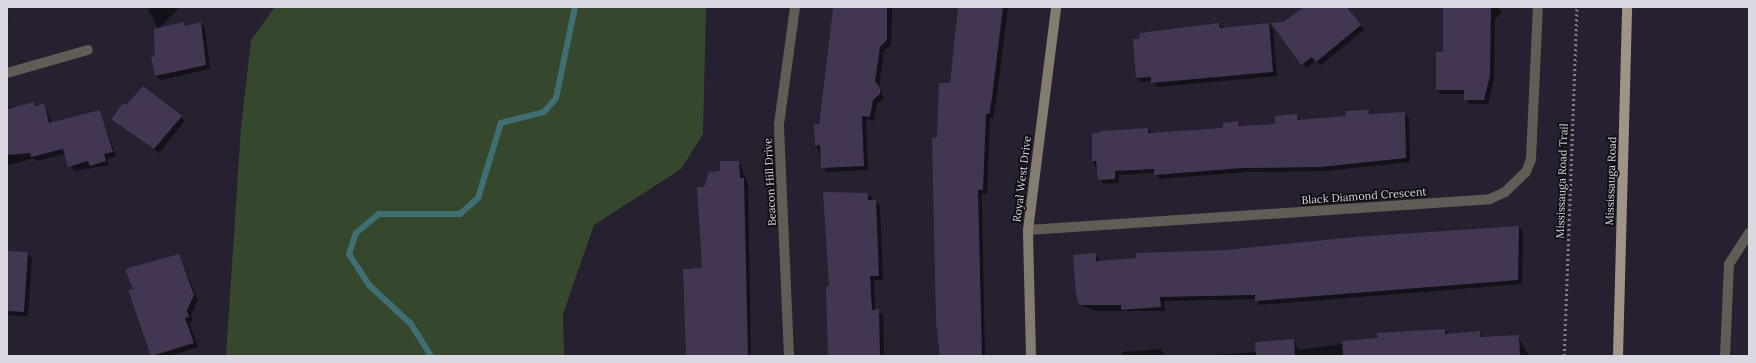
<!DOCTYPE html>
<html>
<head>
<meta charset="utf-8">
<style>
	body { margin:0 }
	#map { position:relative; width:1756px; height:363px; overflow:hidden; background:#272030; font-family:Lora,serif }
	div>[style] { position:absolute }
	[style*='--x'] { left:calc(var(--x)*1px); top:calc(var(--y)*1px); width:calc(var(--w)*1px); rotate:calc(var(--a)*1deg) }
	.green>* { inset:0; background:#35482e }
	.shadow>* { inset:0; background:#0007 }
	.stream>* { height:6px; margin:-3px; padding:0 3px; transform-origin:3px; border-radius:3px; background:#3f6f72 }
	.building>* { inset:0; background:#433653 }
	.path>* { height:2.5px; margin-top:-1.25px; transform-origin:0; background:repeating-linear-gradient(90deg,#847f8b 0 2px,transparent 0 5px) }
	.street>* { height:10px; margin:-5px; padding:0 5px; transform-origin:5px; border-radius:5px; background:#615c55 }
	.secondary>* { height:10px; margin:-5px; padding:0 5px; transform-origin:5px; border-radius:5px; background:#847c70 }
	.primary>* { height:10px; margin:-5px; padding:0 5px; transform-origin:5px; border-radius:5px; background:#9f9485 }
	span { translate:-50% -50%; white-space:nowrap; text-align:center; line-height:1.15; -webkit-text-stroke:3.5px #0f0c12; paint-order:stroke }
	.street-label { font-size:11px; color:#dcd8e2 }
	.frame { position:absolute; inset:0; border:8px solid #dcd8e2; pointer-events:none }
</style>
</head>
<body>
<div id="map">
	<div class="green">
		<i style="clip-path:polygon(275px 7px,706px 7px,703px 134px,681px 169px,594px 225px,563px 314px,564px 356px,226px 356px,241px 128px,251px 40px)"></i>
	</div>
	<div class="shadow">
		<i style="clip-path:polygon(147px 7px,180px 7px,159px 29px,201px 23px,205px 28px,210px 69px,161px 80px,156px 76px,158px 29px)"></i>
		<i style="clip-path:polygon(833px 7px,892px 7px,891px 45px,884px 51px,879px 87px,884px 99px,877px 104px,874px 121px,866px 119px,868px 170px,826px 172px,816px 145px)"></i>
		<i style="clip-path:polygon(958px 7px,1008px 7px,996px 103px,993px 118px,990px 118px,987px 194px,982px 194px,985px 356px,940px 356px,938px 138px,951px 84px)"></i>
		<i style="clip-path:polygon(1304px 7px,1347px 7px,1364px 30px,1321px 65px,1316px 61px,1306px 68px,1283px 23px)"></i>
		<i style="clip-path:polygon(1443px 7px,1498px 7px,1501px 12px,1495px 20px,1494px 80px,1488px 104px,1469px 104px,1465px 94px,1441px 94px,1437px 90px,1444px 53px)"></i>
		<i style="clip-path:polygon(7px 15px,9px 23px,7px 23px)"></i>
		<i style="clip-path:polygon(1219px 24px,1224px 28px,1269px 24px,1273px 29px,1277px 76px,1157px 87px,1152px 81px,1141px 82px,1137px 78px,1134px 40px)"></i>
		<i style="clip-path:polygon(44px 104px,52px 123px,100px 111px,116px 156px,107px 159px,109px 165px,74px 171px,65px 154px,36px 161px,33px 158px,7px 166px,7px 107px)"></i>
		<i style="clip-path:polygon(126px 106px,181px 117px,185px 121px,159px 153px,113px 119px)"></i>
		<i style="clip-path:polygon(1368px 111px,1373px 115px,1404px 114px,1409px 118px,1410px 162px,1326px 171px,1248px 172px,1160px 179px,1155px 173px,1119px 175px,1119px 183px,1103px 184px,1093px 161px,1148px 129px,1152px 133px,1224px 129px,1238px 122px,1242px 127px,1276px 124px,1297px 115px,1301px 121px,1347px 117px)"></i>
		<i style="clip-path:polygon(739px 162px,748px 184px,751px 356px,686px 356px,704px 269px,705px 188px)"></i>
		<i style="clip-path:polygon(867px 194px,880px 205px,883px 280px,874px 280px,875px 311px,883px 315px,884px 356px,831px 356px,831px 287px)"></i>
		<i style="clip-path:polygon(1519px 227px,1523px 231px,1522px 284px,1260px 305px,1256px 299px,1164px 301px,1165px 311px,1095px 311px,1080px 305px,1095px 254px,1100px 261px)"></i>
		<i style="clip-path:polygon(7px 253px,27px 253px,32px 258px,28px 316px,7px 315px)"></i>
		<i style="clip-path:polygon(179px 255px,198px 300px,191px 315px,193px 321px,189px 322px,198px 347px,170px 356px,152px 356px,129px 291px)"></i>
		<i style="clip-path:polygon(1444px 330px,1449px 334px,1480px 332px,1485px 338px,1518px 336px,1529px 356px,1200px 356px,1256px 352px,1294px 340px,1298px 350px)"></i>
		<i style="clip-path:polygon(1161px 349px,1165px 356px,1116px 356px,1123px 355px,1122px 352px)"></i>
	</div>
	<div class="stream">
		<i style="--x:431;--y:356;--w:38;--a:-122"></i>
		<i style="--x:411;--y:324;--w:57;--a:-137.1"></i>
		<i style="--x:369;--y:285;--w:37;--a:-123"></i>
		<i style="--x:349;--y:254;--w:22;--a:-72"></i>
		<i style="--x:356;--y:233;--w:30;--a:-40"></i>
		<i style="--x:379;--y:214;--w:81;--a:0"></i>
		<i style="--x:460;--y:214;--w:24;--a:-42"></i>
		<i style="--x:478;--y:198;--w:78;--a:-73"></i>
		<i style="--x:501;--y:123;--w:44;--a:-14.3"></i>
		<i style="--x:544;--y:112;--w:18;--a:-49"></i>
		<i style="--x:556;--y:98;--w:93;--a:-78.2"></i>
	</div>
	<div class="building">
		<i style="clip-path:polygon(833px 7px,887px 7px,887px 40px,880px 47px,875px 81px,880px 88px,880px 94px,873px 100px,870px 117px,862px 116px,864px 166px,821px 168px,820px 145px,815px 146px,814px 124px,819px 124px)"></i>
		<i style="clip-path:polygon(958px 7px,1003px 7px,992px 98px,989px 114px,986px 114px,983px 190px,978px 190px,982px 356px,940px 356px,936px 321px,932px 138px,937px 137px,939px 83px,950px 83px)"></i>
		<i style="clip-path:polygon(1304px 7px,1347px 7px,1361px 25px,1316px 62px,1312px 57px,1301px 65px,1271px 23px,1283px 22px)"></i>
		<i style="clip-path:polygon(1443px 7px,1491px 7px,1490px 75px,1484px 100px,1464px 100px,1464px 90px,1436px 90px,1436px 52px,1443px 52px)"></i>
		<i style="clip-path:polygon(184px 22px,185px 26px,201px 22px,206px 65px,155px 76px,151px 56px,155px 55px,154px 29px)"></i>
		<i style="clip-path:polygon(1219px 23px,1220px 28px,1269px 23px,1273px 72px,1151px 83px,1151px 77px,1136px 78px,1133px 39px,1139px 39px,1140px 33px)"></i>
		<i style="clip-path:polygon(143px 86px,182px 116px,154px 149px,111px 119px,123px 103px,126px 105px)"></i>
		<i style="clip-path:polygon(34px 102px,35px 106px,44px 103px,49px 123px,100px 110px,113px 152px,104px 154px,106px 161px,90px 166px,88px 161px,68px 167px,63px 149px,31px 157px,30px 153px,7px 155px,7px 109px)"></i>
		<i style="clip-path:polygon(1369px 110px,1369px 114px,1405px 112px,1406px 158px,1321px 167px,1243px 168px,1154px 175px,1154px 169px,1115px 171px,1115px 179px,1098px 180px,1096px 161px,1092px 161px,1092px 134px,1102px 131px,1148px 128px,1148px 133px,1223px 128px,1223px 123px,1238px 121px,1239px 126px,1275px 124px,1275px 116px,1297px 114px,1298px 120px,1346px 116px,1345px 111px)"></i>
		<i style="clip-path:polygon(720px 161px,739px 161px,740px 178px,744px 178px,748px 356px,686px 356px,683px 269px,702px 268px,697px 187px,704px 187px,709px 172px,720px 171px)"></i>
		<i style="clip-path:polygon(823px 192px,868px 193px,868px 200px,876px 200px,879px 276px,870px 276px,872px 310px,879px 309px,880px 356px,828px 356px,826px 286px,829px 286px)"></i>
		<i style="clip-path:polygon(1519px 226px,1518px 280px,1255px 301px,1255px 295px,1160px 297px,1161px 307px,1121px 310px,1121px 305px,1079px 305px,1076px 294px,1073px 255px,1096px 253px,1096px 261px,1136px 258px,1136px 253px,1226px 250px,1355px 237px)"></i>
		<i style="clip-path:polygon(7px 251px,28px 252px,24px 312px,7px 311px)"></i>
		<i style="clip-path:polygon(179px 254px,194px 295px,187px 310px,189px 317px,185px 318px,194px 343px,151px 356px,128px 290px,133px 289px,125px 269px)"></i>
		<i style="clip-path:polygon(1445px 329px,1445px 334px,1480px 331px,1481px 337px,1519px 335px,1520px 356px,1343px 356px,1342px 341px,1378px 338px,1377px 333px)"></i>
		<i style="clip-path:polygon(1294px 339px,1295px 356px,1256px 356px,1255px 342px)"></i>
	</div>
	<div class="path">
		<i style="--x:1564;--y:356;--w:349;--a:-87.9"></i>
	</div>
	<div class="street">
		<i style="--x:7;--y:73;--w:84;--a:-15.9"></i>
		<i style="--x:1028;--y:230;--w:463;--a:-3.8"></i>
		<i style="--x:1490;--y:199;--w:17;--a:-25"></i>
		<i style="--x:1505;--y:192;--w:29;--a:-44"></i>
		<i style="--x:1526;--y:172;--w:14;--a:-69"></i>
		<i style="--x:1531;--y:159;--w:152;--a:-87.4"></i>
		<i style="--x:789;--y:356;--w:232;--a:-92.5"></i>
		<i style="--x:779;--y:124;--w:118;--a:-82.2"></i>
		<i style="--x:1725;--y:356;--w:92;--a:-87.5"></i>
		<i style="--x:1729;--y:264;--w:37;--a:-57"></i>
	</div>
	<div class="secondary">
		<i style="--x:1031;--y:356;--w:126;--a:-91.4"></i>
		<i style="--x:1028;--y:230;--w:225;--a:-82.8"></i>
	</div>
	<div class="primary">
		<i style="--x:1618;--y:356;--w:349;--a:-88.5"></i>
	</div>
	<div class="street-label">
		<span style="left:1022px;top:179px;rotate:-83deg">Royal West Drive</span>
		<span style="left:1562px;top:181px;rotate:-88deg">Mississauga Road Trail</span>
		<span style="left:1611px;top:181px;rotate:-88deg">Mississauga Road</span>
		<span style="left:770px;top:182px;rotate:-93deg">Beacon Hill Drive</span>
		<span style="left:1364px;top:196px;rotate:-4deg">Black Diamond Crescent</span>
	</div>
	<div class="frame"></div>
</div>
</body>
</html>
